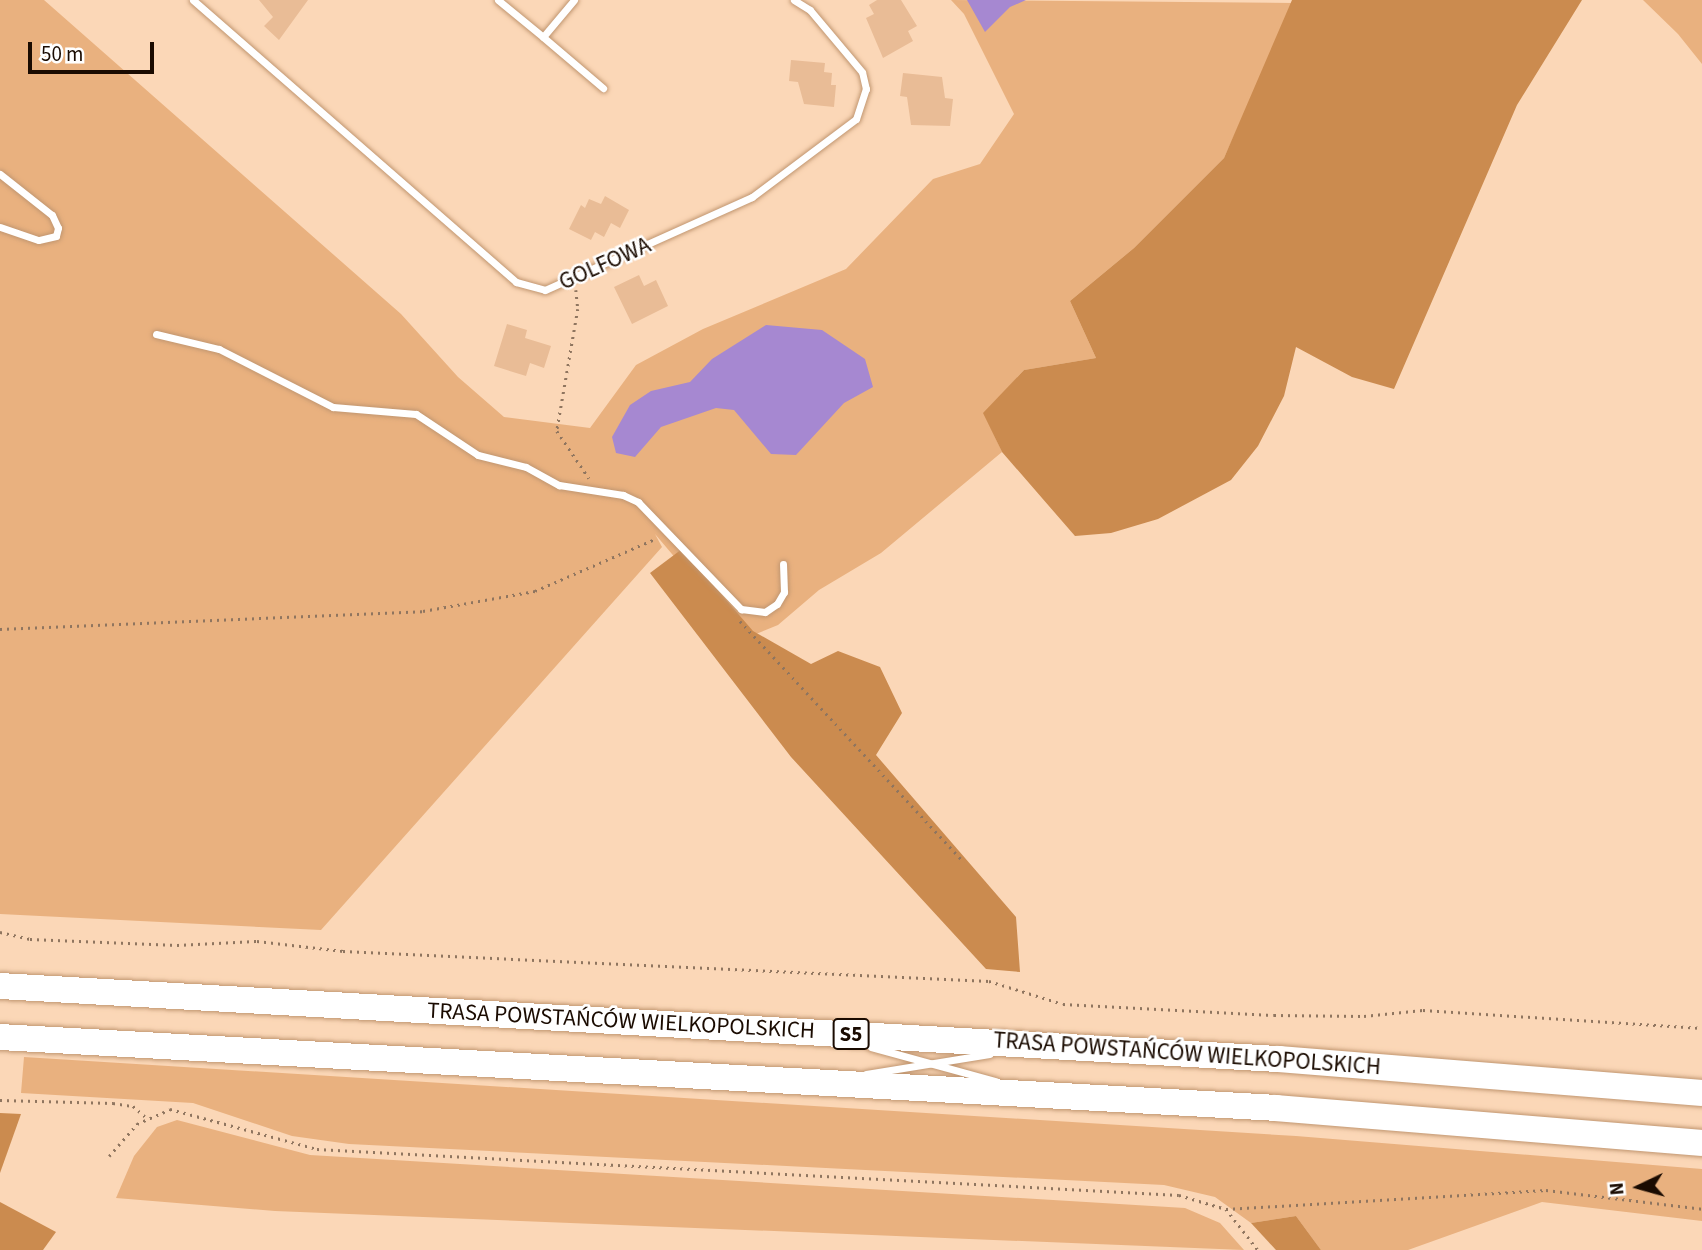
<!DOCTYPE html>
<html>
<head>
<meta charset="utf-8">
<style>
	body { margin:0 }
	#map { position:relative; width:1702px; height:1250px; overflow:hidden; background:#fbd7b7; font-family:"Source Sans 3",sans-serif }
	div>[style] { position:absolute }
	[style*='--x'] { left:calc(var(--x)*1px); top:calc(var(--y)*1px); width:calc(var(--w)*1px); rotate:calc(var(--a)*1deg) }
	.green>* { inset:0; background:#e9b17f }
	.forest>* { inset:0; background:#cb8b4f }
	.water>* { inset:0; background:#a688d1 }
	.building>* { inset:0; background:#e9bc96 }
	.path>* { height:2.5px; margin-top:-1.25px; transform-origin:0; background:repeating-linear-gradient(90deg,#8f755f 0 2px,transparent 0 7px) }
	.roads { filter:drop-shadow(0 0 2px #c19670) drop-shadow(0 0 2px #c19670) }
	.lane>* { height:7px; margin:-3.5px; padding:0 3.5px; transform-origin:3.5px; border-radius:3.5px; background:#fff }
	.highway>* { height:26px; margin:-13px; padding:0 13px; transform-origin:13px; border-radius:13px; background:#fff }
	span { translate:-50% -50%; white-space:nowrap; text-align:center; line-height:1.15; -webkit-text-stroke:5px #fff; paint-order:stroke }
	.shield-label span { padding:2px 5px; background:#fff; border:2px solid; border-radius:5px; -webkit-text-stroke-width:0 }
	.shield-label { font-size:21px; color:#1a0b01; font-weight:700 }
	.street-label { font-size:23px; color:#1a0b01 }
	.north { position:absolute; left:1604px; top:1152px; width:70px; height:70px; -webkit-text-stroke:5px #fff; paint-order:stroke; rotate:265deg; font-size:19px; font-weight:700; line-height:28px; text-align:center; color:#1a0b01 }
	.north::after { content:''; display:block; margin:auto; width:24px; height:32px; background:#1a0b01; clip-path:polygon(50% 0,100% 100%,50% 72%,0 100%) }
	.scale { position:absolute; left:28px; top:42px; width:126px; height:32px; box-sizing:border-box; border:4px solid #1a0b01; border-top:0; padding-left:9px; font-size:21px; line-height:24px; white-space:nowrap; color:#1a0b01; -webkit-text-stroke:5px #fff; paint-order:stroke }
</style>
</head>
<body>
<div id="map">
	<div class="green">
		<i style="clip-path:polygon(0 0,44px 0,401px 314px,458px 377px,504px 417px,590px 428px,636px 365px,703px 329px,846px 269px,933px 179px,980px 164px,1014px 114px,964px 14px,951px 0,1294px 3px,1224px 158px,1134px 248px,1070px 301px,1096px 358px,1024px 370px,984px 413px,1002px 452px,881px 553px,819px 590px,778px 625px,744px 639px,655px 534px,662px 547px,321px 930px,0 914px)"></i>
		<i style="clip-path:polygon(1643px 0,1702px 0,1702px 64px,1678px 34px)"></i>
		<i style="clip-path:polygon(24px 1057px,1296px 1136px,1702px 1169px,1702px 1221px,1542px 1202px,1408px 1250px,1321px 1250px,1296px 1216px,1251px 1223px,1215px 1197px,1164px 1185px,349px 1144px,292px 1136px,193px 1103px,21px 1093px)"></i>
		<i style="clip-path:polygon(177px 1120px,310px 1155px,1185px 1208px,1220px 1223px,1244px 1250px,275px 1211px,116px 1198px,134px 1156px,157px 1127px)"></i>
	</div>
	<div class="forest">
		<i style="clip-path:polygon(1292px 0,1582px 0,1517px 105px,1394px 389px,1352px 377px,1296px 347px,1284px 396px,1258px 446px,1231px 480px,1158px 519px,1111px 533px,1075px 536px,1002px 452px,983px 413px,1024px 370px,1096px 358px,1070px 301px,1134px 248px,1224px 158px)"></i>
		<i style="clip-path:polygon(682px 549px,753px 631px,811px 664px,838px 651px,880px 667px,902px 713px,876px 755px,1016px 917px,1020px 972px,986px 969px,791px 757px,650px 573px)"></i>
		<i style="clip-path:polygon(0 1113px,21px 1114px,0 1173px)"></i>
		<i style="clip-path:polygon(0 1202px,56px 1232px,43px 1250px,0 1250px)"></i>
		<i style="clip-path:polygon(1296px 1216px,1321px 1250px,1276px 1250px,1251px 1223px)"></i>
	</div>
	<div class="water">
		<i style="clip-path:polygon(967px 0,1026px 0,1010px 7px,985px 32px)"></i>
		<i style="clip-path:polygon(766px 325px,822px 330px,865px 359px,873px 387px,844px 403px,796px 455px,771px 454px,734px 410px,716px 408px,661px 427px,635px 457px,616px 453px,612px 437px,630px 405px,651px 391px,690px 382px,712px 359px)"></i>
	</div>
	<div class="building">
		<i style="clip-path:polygon(259px 0,308px 0,279px 40px,264px 26px,273px 17px)"></i>
		<i style="clip-path:polygon(877px 0,901px 0,917px 26px,908px 31px,913px 41px,883px 58px,866px 18px,874px 14px,869px 5px)"></i>
		<i style="clip-path:polygon(791px 60px,825px 63px,824px 72px,832px 73px,831px 85px,836px 85px,834px 107px,804px 104px,798px 82px,789px 81px)"></i>
		<i style="clip-path:polygon(903px 73px,942px 77px,945px 98px,953px 99px,950px 126px,911px 125px,907px 97px,900px 96px)"></i>
		<i style="clip-path:polygon(605px 196px,629px 210px,620px 228px,611px 223px,604px 237px,595px 232px,591px 240px,569px 229px,581px 205px,585px 208px,589px 199px,601px 204px)"></i>
		<i style="clip-path:polygon(639px 275px,644px 286px,656px 280px,668px 306px,632px 324px,614px 287px)"></i>
		<i style="clip-path:polygon(507px 324px,527px 330px,525px 338px,551px 346px,544px 368px,530px 363px,526px 376px,494px 366px)"></i>
	</div>
	<div class="path">
		<i style="--x:576;--y:290;--w:19;--a:84"></i>
		<i style="--x:578;--y:309;--w:124;--a:99.8"></i>
		<i style="--x:557;--y:431;--w:57;--a:55.8"></i>
		<i style="--x:740;--y:621;--w:329;--a:47.1"></i>
		<i style="--x:0;--y:629;--w:423;--a:-2.4"></i>
		<i style="--x:423;--y:611;--w:114;--a:-10.1"></i>
		<i style="--x:535;--y:591;--w:131;--a:-23.4"></i>
		<i style="--x:0;--y:932;--w:31;--a:13"></i>
		<i style="--x:30;--y:939;--w:147;--a:2.3"></i>
		<i style="--x:177;--y:945;--w:80;--a:-2.9"></i>
		<i style="--x:257;--y:941;--w:87;--a:6.6"></i>
		<i style="--x:343;--y:951;--w:647;--a:2.66"></i>
		<i style="--x:989;--y:981;--w:77;--a:17.3"></i>
		<i style="--x:1063;--y:1004;--w:211;--a:3"></i>
		<i style="--x:1274;--y:1015;--w:90;--a:0.6"></i>
		<i style="--x:1364;--y:1016;--w:59;--a:-5.8"></i>
		<i style="--x:1423;--y:1010;--w:280;--a:3.7"></i>
		<i style="--x:0;--y:1100;--w:113;--a:1.5"></i>
		<i style="--x:113;--y:1103;--w:20;--a:9"></i>
		<i style="--x:133;--y:1106;--w:20;--a:41"></i>
		<i style="--x:109;--y:1156;--w:43;--a:-48.8"></i>
		<i style="--x:137;--y:1124;--w:36;--a:-24"></i>
		<i style="--x:170;--y:1109;--w:152;--a:15.2"></i>
		<i style="--x:317;--y:1149;--w:863;--a:3.05"></i>
		<i style="--x:1179;--y:1195;--w:49;--a:16.6"></i>
		<i style="--x:1226;--y:1209;--w:52;--a:52"></i>
		<i style="--x:1226;--y:1209;--w:321;--a:-3.4"></i>
		<i style="--x:1546;--y:1190;--w:157;--a:6.9"></i>
	</div>
	<div class="roads">
		<div class="lane">
			<i style="--x:193;--y:0;--w:429;--a:41.1"></i>
			<i style="--x:516;--y:282;--w:30;--a:15"></i>
			<i style="--x:545;--y:290;--w:227;--a:-24.2"></i>
			<i style="--x:752;--y:197;--w:130;--a:-36.9"></i>
			<i style="--x:856;--y:119;--w:32;--a:-72"></i>
			<i style="--x:866;--y:89;--w:17;--a:-103"></i>
			<i style="--x:862;--y:72;--w:81;--a:-130"></i>
			<i style="--x:810;--y:10;--w:19;--a:-148"></i>
			<i style="--x:498;--y:0;--w:58;--a:39.4"></i>
			<i style="--x:574;--y:0;--w:48;--a:130"></i>
			<i style="--x:543;--y:37;--w:79;--a:40.4"></i>
			<i style="--x:0;--y:174;--w:66;--a:38.3"></i>
			<i style="--x:52;--y:215;--w:14;--a:65"></i>
			<i style="--x:58;--y:228;--w:8;--a:104"></i>
			<i style="--x:56;--y:236;--w:18;--a:167"></i>
			<i style="--x:38;--y:240;--w:40;--a:-161.1"></i>
			<i style="--x:156;--y:334;--w:65;--a:13.4"></i>
			<i style="--x:219;--y:349;--w:128;--a:27"></i>
			<i style="--x:333;--y:407;--w:83;--a:4.8"></i>
			<i style="--x:416;--y:414;--w:74;--a:33.5"></i>
			<i style="--x:478;--y:455;--w:49;--a:14"></i>
			<i style="--x:526;--y:467;--w:38;--a:29"></i>
			<i style="--x:559;--y:485;--w:65;--a:8.9"></i>
			<i style="--x:623;--y:495;--w:17;--a:25"></i>
			<i style="--x:638;--y:502;--w:149;--a:46.1"></i>
			<i style="--x:741;--y:609;--w:24;--a:7"></i>
			<i style="--x:765;--y:612;--w:14;--a:-34"></i>
			<i style="--x:777;--y:604;--w:14;--a:-60"></i>
			<i style="--x:784;--y:592;--w:28;--a:-92"></i>
			<i style="--x:871;--y:1047;--w:129;--a:15.3"></i>
			<i style="--x:866;--y:1074;--w:125;--a:-9.2"></i>
		</div>
		<div class="highway">
			<i style="--x:0;--y:986;--w:1281;--a:3.27"></i>
			<i style="--x:1279;--y:1059;--w:424;--a:4.6"></i>
			<i style="--x:0;--y:1037;--w:1278;--a:3.18"></i>
			<i style="--x:1276;--y:1108;--w:427;--a:4.7"></i>
		</div>
	</div>
	<div class="shield-label">
		<span style="left:851px;top:1034px">S5</span>
	</div>
	<div class="street-label">
		<span style="left:605px;top:264px;rotate:-24deg">GOLFOWA</span>
		<span style="left:621px;top:1021px;rotate:3deg">TRASA POWSTAŃCÓW WIELKOPOLSKICH</span>
		<span style="left:1187px;top:1054px;rotate:4deg">TRASA POWSTAŃCÓW WIELKOPOLSKICH</span>
	</div>
	<div class="north">N</div>
	<div class="scale">50 m</div>
</div>
</body>
</html>
